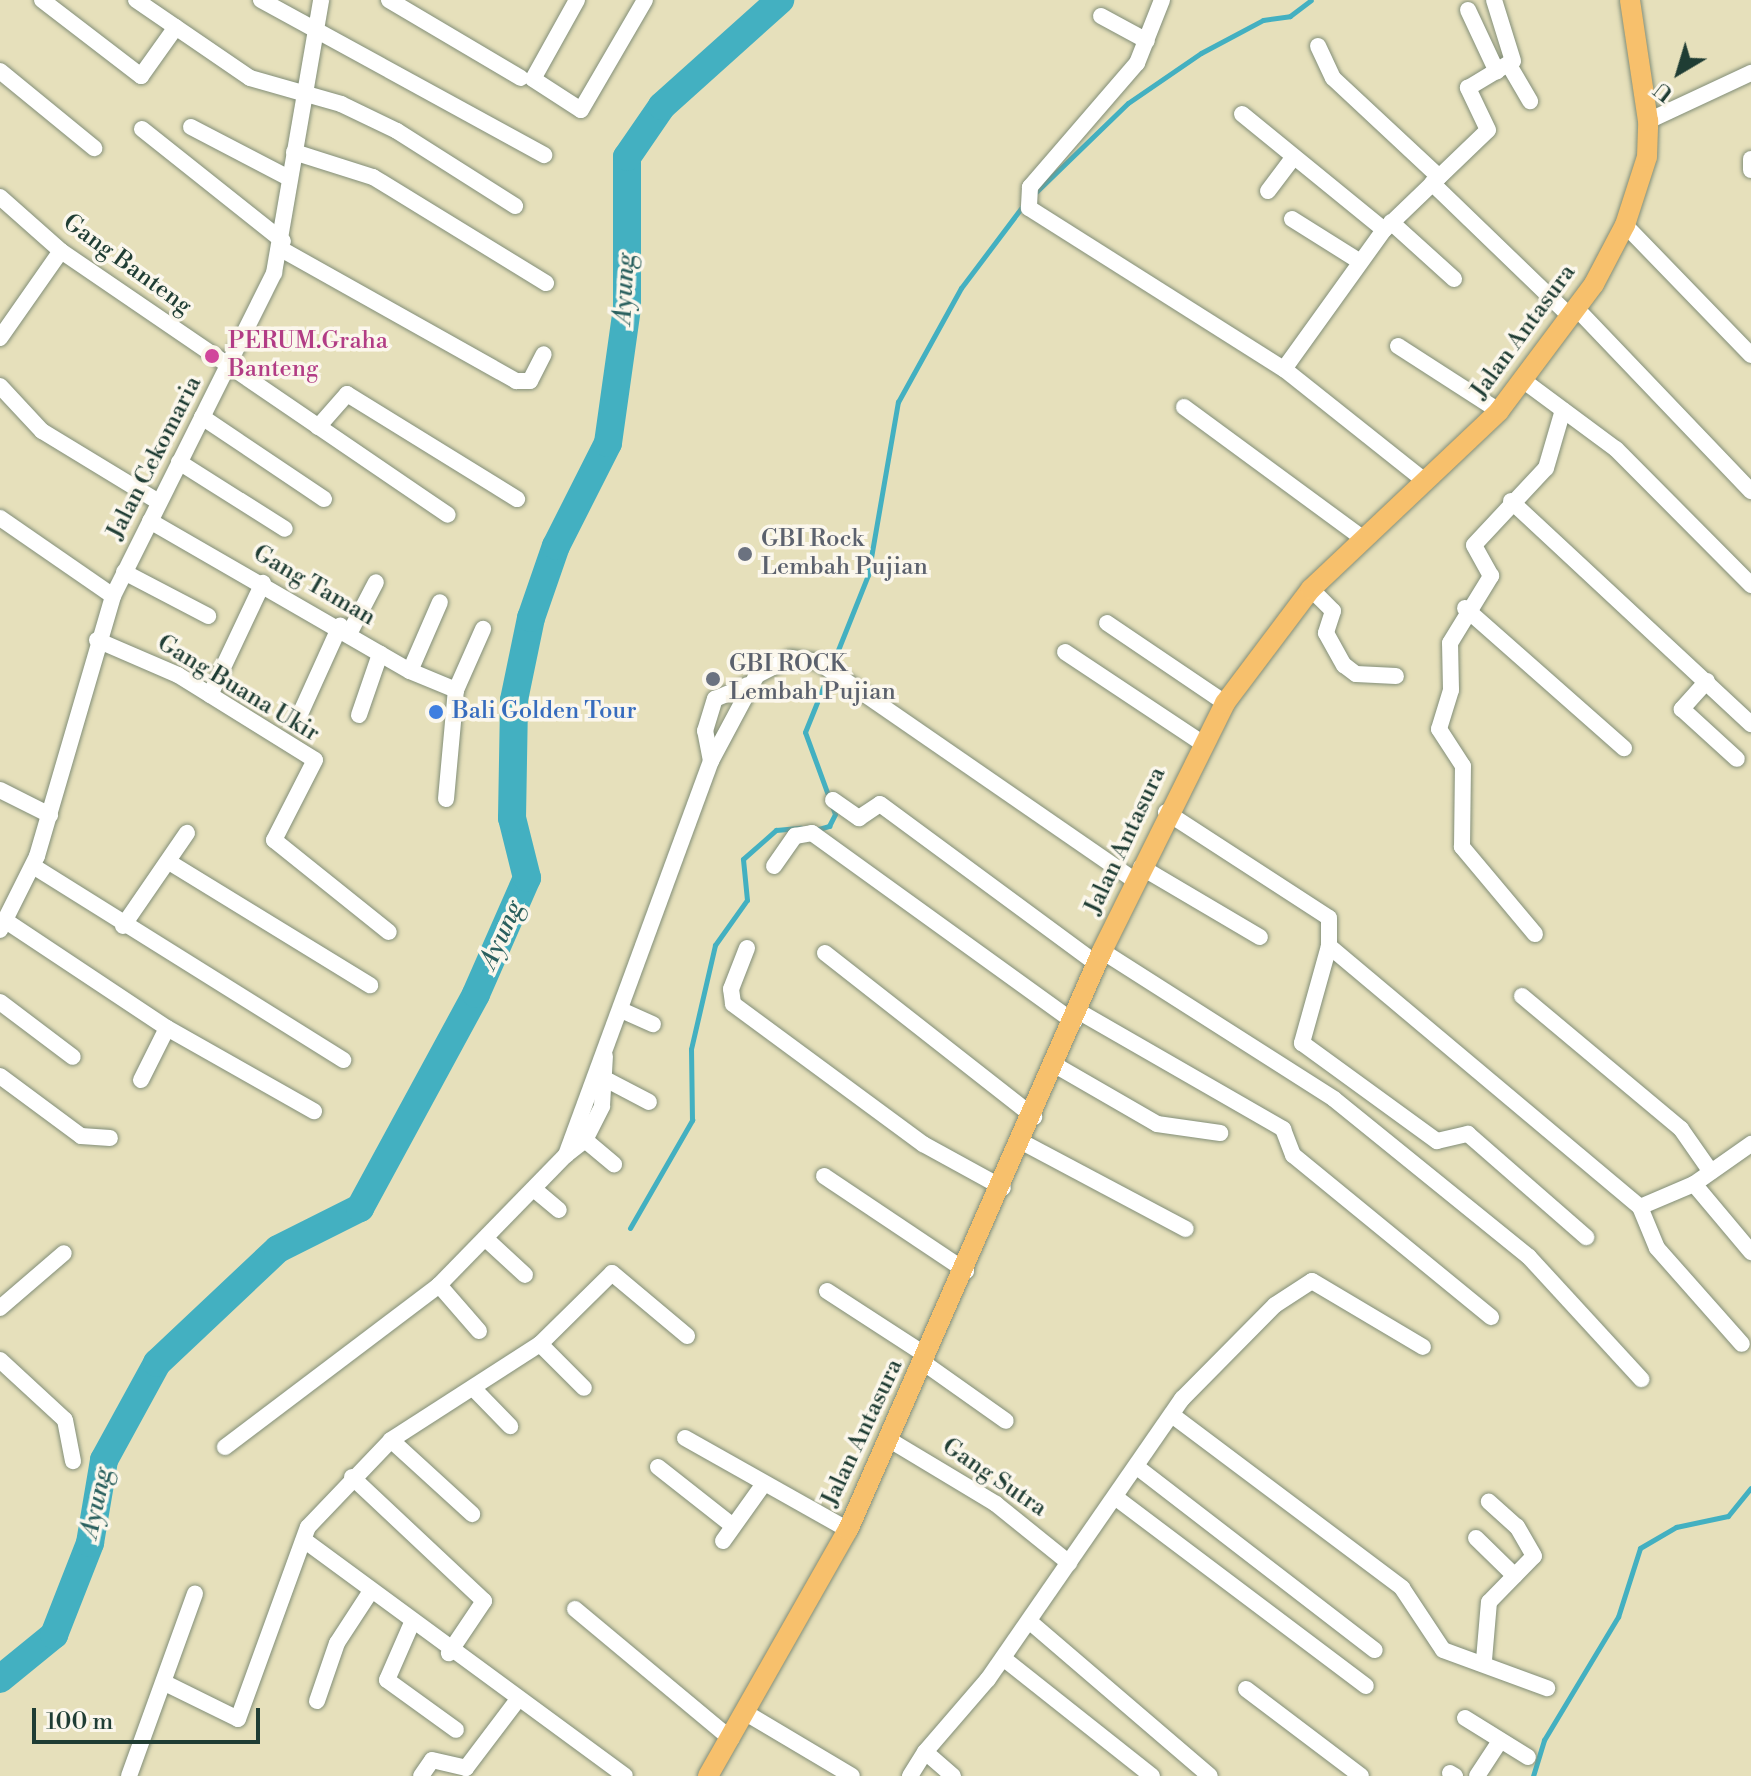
<!DOCTYPE html>
<html>
<head>
<meta charset="utf-8">
<style>
	body { margin:0 }
	#map { position:relative; width:1751px; height:1776px; overflow:hidden; background:#e6e0bb; font-family:"Libre Bodoni",serif }
	div>[style] { position:absolute }
	[style*='--x'] { left:calc(var(--x)*1px); top:calc(var(--y)*1px); width:calc(var(--w)*1px); rotate:calc(var(--a)*1deg) }
	.stream>* { height:5px; margin:-2.5px; padding:0 2.5px; transform-origin:2.5px; border-radius:2.5px; background:#43b0c1 }
	.river>* { height:28px; margin:-14px; padding:0 14px; transform-origin:14px; border-radius:14px; background:#43b0c1 }
	.roads { filter:drop-shadow(0 0 2px #828e78) drop-shadow(0 0 2px #828e78) }
	.minor>* { height:16px; margin:-8px; padding:0 8px; transform-origin:8px; border-radius:8px; background:#fff }
	.major>* { height:20px; margin:-10px; padding:0 10px; transform-origin:10px; border-radius:10px; background:#f7c06c }
	.dots>* { width:22px; height:22px; translate:-50% -50%; box-sizing:border-box; border:4px solid #fbf7ec; border-radius:50% }
	span { translate:-50% -50%; white-space:nowrap; text-align:center; line-height:1.15; -webkit-text-stroke:7px #fbf7ec; paint-order:stroke }
	.street-label { font-size:24px; color:#1f3d34 }
	.hotel-label { font-size:24px; color:#b23c85 }
	.left { translate:0 -50%; text-align:left }
	.worship-label { font-size:24px; color:#5b616d }
	.shop-label { font-size:24px; color:#366cbe }
	.water-label { font-size:26px; color:#2a605e; font-style:italic }
	.north { position:absolute; left:1639px; top:32px; width:80px; height:80px; -webkit-text-stroke:6px #fbf7ec; paint-order:stroke; rotate:218deg; font-size:22px; font-weight:700; line-height:32px; text-align:center; color:#1f3d34 }
	.north::after { content:''; display:block; margin:auto; width:28px; height:36px; background:#1f3d34; clip-path:polygon(50% 0,100% 100%,50% 72%,0 100%) }
	.scale { position:absolute; left:32px; top:1708px; width:228px; height:36px; box-sizing:border-box; border:4px solid #1f3d34; border-top:0; padding-left:10px; font-size:24px; line-height:28px; white-space:nowrap; color:#1f3d34; -webkit-text-stroke:6px #fbf7ec; paint-order:stroke }
</style>
</head>
<body>
<div id="map">
	<div class="stream">
		<i style="--x:1035;--y:193;--w:129;--a:-44.1"></i>
		<i style="--x:1128;--y:103;--w:88;--a:-34.4"></i>
		<i style="--x:1201;--y:53;--w:70;--a:-28"></i>
		<i style="--x:1263;--y:20;--w:27;--a:-8"></i>
		<i style="--x:1290;--y:16;--w:26;--a:-37"></i>
		<i style="--x:832;--y:665;--w:97;--a:-68.2"></i>
		<i style="--x:868;--y:575;--w:176;--a:-80.2"></i>
		<i style="--x:898;--y:402;--w:130;--a:-61.1"></i>
		<i style="--x:961;--y:288;--w:106;--a:-53"></i>
		<i style="--x:815;--y:830;--w:15;--a:-16"></i>
		<i style="--x:829;--y:826;--w:13;--a:-63"></i>
		<i style="--x:835;--y:814;--w:87;--a:-110.1"></i>
		<i style="--x:805;--y:732;--w:61;--a:-68"></i>
		<i style="--x:630;--y:1228;--w:125;--a:-60.1"></i>
		<i style="--x:692;--y:1120;--w:71;--a:-90.8"></i>
		<i style="--x:691;--y:1049;--w:107;--a:-77"></i>
		<i style="--x:715;--y:945;--w:55;--a:-54.6"></i>
		<i style="--x:747;--y:900;--w:41;--a:-95.6"></i>
		<i style="--x:743;--y:859;--w:44;--a:-41.3"></i>
		<i style="--x:776;--y:830;--w:25;--a:-5"></i>
		<i style="--x:1533;--y:1776;--w:38;--a:-73"></i>
		<i style="--x:1544;--y:1740;--w:144;--a:-59"></i>
		<i style="--x:1618;--y:1617;--w:72;--a:-72.3"></i>
		<i style="--x:1640;--y:1548;--w:42;--a:-30.3"></i>
		<i style="--x:1676;--y:1527;--w:53;--a:-11.9"></i>
		<i style="--x:1728;--y:1516;--w:36;--a:-51"></i>
	</div>
	<div class="river">
		<i style="--x:0;--y:1679;--w:70;--a:-39.2"></i>
		<i style="--x:54;--y:1635;--w:99;--a:-68.6"></i>
		<i style="--x:90;--y:1543;--w:84;--a:-80.4"></i>
		<i style="--x:104;--y:1460;--w:111;--a:-61.3"></i>
		<i style="--x:157;--y:1363;--w:166;--a:-43.3"></i>
		<i style="--x:278;--y:1249;--w:92;--a:-26.6"></i>
		<i style="--x:360;--y:1208;--w:243;--a:-61.5"></i>
		<i style="--x:476;--y:994;--w:127;--a:-66.3"></i>
		<i style="--x:527;--y:878;--w:62;--a:-104"></i>
		<i style="--x:512;--y:818;--w:118;--a:-89"></i>
		<i style="--x:514;--y:700;--w:84;--a:-78.3"></i>
		<i style="--x:531;--y:618;--w:76;--a:-70.9"></i>
		<i style="--x:556;--y:546;--w:115;--a:-63.2"></i>
		<i style="--x:608;--y:443;--w:136;--a:-82"></i>
		<i style="--x:627;--y:308;--w:151;--a:-90"></i>
		<i style="--x:627;--y:157;--w:62;--a:-55.5"></i>
		<i style="--x:662;--y:106;--w:159;--a:-41.9"></i>
	</div>
	<div class="roads">
		<div class="minor">
			<i style="--x:42;--y:0;--w:125;--a:37.5"></i>
			<i style="--x:141;--y:76;--w:60;--a:-54.5"></i>
			<i style="--x:136;--y:0;--w:138;--a:34.4"></i>
			<i style="--x:250;--y:78;--w:95;--a:15.9"></i>
			<i style="--x:341;--y:104;--w:62;--a:25.7"></i>
			<i style="--x:397;--y:131;--w:140;--a:32.4"></i>
			<i style="--x:261;--y:0;--w:323;--a:28.7"></i>
			<i style="--x:389;--y:0;--w:153;--a:30.6"></i>
			<i style="--x:577;--y:0;--w:90;--a:119.1"></i>
			<i style="--x:533;--y:79;--w:57;--a:32.9"></i>
			<i style="--x:581;--y:110;--w:127;--a:-59.8"></i>
			<i style="--x:1162;--y:0;--w:68;--a:111.6"></i>
			<i style="--x:1137;--y:63;--w:164;--a:130.8"></i>
			<i style="--x:1030;--y:187;--w:21;--a:93"></i>
			<i style="--x:1029;--y:208;--w:302;--a:32.3"></i>
			<i style="--x:1284;--y:369;--w:180;--a:38.5"></i>
			<i style="--x:1468;--y:10;--w:68;--a:64.9"></i>
			<i style="--x:1101;--y:16;--w:52;--a:28.5"></i>
			<i style="--x:1318;--y:46;--w:35;--a:65"></i>
			<i style="--x:1333;--y:78;--w:145;--a:43"></i>
			<i style="--x:1509;--y:65;--w:42;--a:59.7"></i>
			<i style="--x:0;--y:71;--w:122;--a:39.3"></i>
			<i style="--x:1242;--y:114;--w:183;--a:39.2"></i>
			<i style="--x:1648;--y:121;--w:114;--a:-25"></i>
			<i style="--x:191;--y:127;--w:110;--a:27.5"></i>
			<i style="--x:142;--y:129;--w:180;--a:38.5"></i>
			<i style="--x:294;--y:152;--w:83;--a:17.6"></i>
			<i style="--x:373;--y:177;--w:203;--a:31.5"></i>
			<i style="--x:1751;--y:159;--w:11;--a:90"></i>
			<i style="--x:1432;--y:183;--w:193;--a:44"></i>
			<i style="--x:1268;--y:191;--w:39;--a:-53"></i>
			<i style="--x:0;--y:197;--w:81;--a:41.5"></i>
			<i style="--x:61;--y:251;--w:468;--a:34.3"></i>
			<i style="--x:1292;--y:219;--w:79;--a:32.1"></i>
			<i style="--x:1391;--y:222;--w:85;--a:42.1"></i>
			<i style="--x:1625;--y:225;--w:181;--a:45.9"></i>
			<i style="--x:281;--y:249;--w:270;--a:29.3"></i>
			<i style="--x:516;--y:381;--w:14;--a:0"></i>
			<i style="--x:530;--y:381;--w:30;--a:-63"></i>
			<i style="--x:1577;--y:309;--w:252;--a:46.3"></i>
			<i style="--x:0;--y:338;--w:106;--a:-55"></i>
			<i style="--x:1398;--y:346;--w:120;--a:32.8"></i>
			<i style="--x:1284;--y:369;--w:171;--a:-54.3"></i>
			<i style="--x:1384;--y:230;--w:144;--a:-43.9"></i>
			<i style="--x:1488;--y:130;--w:47;--a:-115.5"></i>
			<i style="--x:1468;--y:88;--w:52;--a:-31"></i>
			<i style="--x:1513;--y:61;--w:64;--a:-107.3"></i>
			<i style="--x:1524;--y:381;--w:114;--a:36.5"></i>
			<i style="--x:1616;--y:449;--w:192;--a:45.2"></i>
			<i style="--x:0;--y:386;--w:62;--a:47"></i>
			<i style="--x:42;--y:431;--w:137;--a:31.3"></i>
			<i style="--x:1184;--y:407;--w:220;--a:36.3"></i>
			<i style="--x:202;--y:417;--w:147;--a:33.9"></i>
			<i style="--x:318;--y:427;--w:44;--a:-48.7"></i>
			<i style="--x:347;--y:394;--w:200;--a:31.7"></i>
			<i style="--x:179;--y:462;--w:125;--a:32.3"></i>
			<i style="--x:1511;--y:501;--w:328;--a:42.9"></i>
			<i style="--x:0;--y:518;--w:137;--a:34.6"></i>
			<i style="--x:150;--y:521;--w:300;--a:30"></i>
			<i style="--x:410;--y:671;--w:50;--a:22.4"></i>
			<i style="--x:124;--y:572;--w:95;--a:27.6"></i>
			<i style="--x:1311;--y:589;--w:31;--a:45"></i>
			<i style="--x:1333;--y:611;--w:23;--a:108"></i>
			<i style="--x:1326;--y:633;--w:37;--a:61"></i>
			<i style="--x:1344;--y:665;--w:15;--a:37"></i>
			<i style="--x:1356;--y:674;--w:40;--a:2.9"></i>
			<i style="--x:1465;--y:608;--w:212;--a:41.4"></i>
			<i style="--x:1107;--y:623;--w:143;--a:34.1"></i>
			<i style="--x:350;--y:632;--w:56;--a:-62.5"></i>
			<i style="--x:97;--y:640;--w:88;--a:23.4"></i>
			<i style="--x:178;--y:675;--w:161;--a:31.8"></i>
			<i style="--x:315;--y:760;--w:90;--a:117.1"></i>
			<i style="--x:274;--y:840;--w:147;--a:38.7"></i>
			<i style="--x:1065;--y:652;--w:164;--a:33.6"></i>
			<i style="--x:410;--y:671;--w:75;--a:-66.5"></i>
			<i style="--x:1707;--y:681;--w:38;--a:132"></i>
			<i style="--x:1682;--y:709;--w:74;--a:42.3"></i>
			<i style="--x:210;--y:695;--w:124;--a:-64.7"></i>
			<i style="--x:359;--y:715;--w:65;--a:-71"></i>
			<i style="--x:296;--y:723;--w:107;--a:-65.6"></i>
			<i style="--x:711;--y:761;--w:31;--a:-101"></i>
			<i style="--x:705;--y:731;--w:34;--a:-73"></i>
			<i style="--x:715;--y:699;--w:36;--a:-23"></i>
			<i style="--x:0;--y:790;--w:56;--a:26.6"></i>
			<i style="--x:446;--y:799;--w:109;--a:-84.8"></i>
			<i style="--x:456;--y:690;--w:67;--a:-66.1"></i>
			<i style="--x:833;--y:800;--w:32;--a:35"></i>
			<i style="--x:859;--y:818;--w:25;--a:-34"></i>
			<i style="--x:880;--y:804;--w:270;--a:36.4"></i>
			<i style="--x:1166;--y:812;--w:194;--a:33"></i>
			<i style="--x:1329;--y:918;--w:28;--a:90"></i>
			<i style="--x:1329;--y:946;--w:101;--a:105.6"></i>
			<i style="--x:1302;--y:1043;--w:167;--a:36"></i>
			<i style="--x:1437;--y:1141;--w:32;--a:-13"></i>
			<i style="--x:1468;--y:1134;--w:157;--a:41.1"></i>
			<i style="--x:169;--y:862;--w:236;--a:31.5"></i>
			<i style="--x:33;--y:866;--w:366;--a:32"></i>
			<i style="--x:774;--y:866;--w:37;--a:-55"></i>
			<i style="--x:795;--y:836;--w:17;--a:-10"></i>
			<i style="--x:812;--y:833;--w:323;--a:35.8"></i>
			<i style="--x:1141;--y:867;--w:138;--a:30.5"></i>
			<i style="--x:6;--y:921;--w:193;--a:33.6"></i>
			<i style="--x:167;--y:1028;--w:169;--a:29.5"></i>
			<i style="--x:123;--y:926;--w:113;--a:-55.5"></i>
			<i style="--x:0;--y:930;--w:83;--a:-63.4"></i>
			<i style="--x:37;--y:856;--w:271;--a:-73.7"></i>
			<i style="--x:113;--y:596;--w:361;--a:-63.5"></i>
			<i style="--x:274;--y:273;--w:277;--a:-80.2"></i>
			<i style="--x:1535;--y:934;--w:114;--a:-130"></i>
			<i style="--x:1462;--y:847;--w:81;--a:-89.3"></i>
			<i style="--x:1463;--y:766;--w:44;--a:-123"></i>
			<i style="--x:1439;--y:729;--w:41;--a:-72.9"></i>
			<i style="--x:1451;--y:690;--w:47;--a:-91.2"></i>
			<i style="--x:1450;--y:643;--w:79;--a:-58.5"></i>
			<i style="--x:1491;--y:576;--w:35;--a:-119"></i>
			<i style="--x:1474;--y:545;--w:105;--a:-46.9"></i>
			<i style="--x:1546;--y:468;--w:60;--a:-73.7"></i>
			<i style="--x:1329;--y:946;--w:406;--a:40"></i>
			<i style="--x:1640;--y:1207;--w:44;--a:67.5"></i>
			<i style="--x:1657;--y:1248;--w:128;--a:48.5"></i>
			<i style="--x:747;--y:948;--w:44;--a:111.3"></i>
			<i style="--x:731;--y:989;--w:15;--a:82"></i>
			<i style="--x:733;--y:1004;--w:236;--a:36.4"></i>
			<i style="--x:923;--y:1144;--w:91;--a:28.8"></i>
			<i style="--x:1102;--y:951;--w:275;--a:32.5"></i>
			<i style="--x:1334;--y:1099;--w:251;--a:39"></i>
			<i style="--x:1529;--y:1257;--w:166;--a:47.4"></i>
			<i style="--x:825;--y:953;--w:266;--a:38.1"></i>
			<i style="--x:1522;--y:996;--w:207;--a:39.9"></i>
			<i style="--x:1681;--y:1129;--w:52;--a:55.1"></i>
			<i style="--x:0;--y:1002;--w:91;--a:37"></i>
			<i style="--x:621;--y:1010;--w:35;--a:24"></i>
			<i style="--x:1078;--y:1011;--w:237;--a:29.9"></i>
			<i style="--x:1283;--y:1129;--w:28;--a:69"></i>
			<i style="--x:1293;--y:1155;--w:256;--a:39.3"></i>
			<i style="--x:1055;--y:1065;--w:118;--a:30"></i>
			<i style="--x:1157;--y:1124;--w:64;--a:8.1"></i>
			<i style="--x:0;--y:1076;--w:101;--a:36.5"></i>
			<i style="--x:81;--y:1136;--w:29;--a:4"></i>
			<i style="--x:141;--y:1080;--w:58;--a:-63.4"></i>
			<i style="--x:609;--y:1081;--w:45;--a:27.7"></i>
			<i style="--x:585;--y:1140;--w:38;--a:40"></i>
			<i style="--x:1024;--y:1143;--w:183;--a:28"></i>
			<i style="--x:566;--y:1155;--w:24;--a:-38"></i>
			<i style="--x:585;--y:1140;--w:38;--a:-63"></i>
			<i style="--x:602;--y:1106;--w:50;--a:-86.6"></i>
			<i style="--x:824;--y:1176;--w:171;--a:33.8"></i>
			<i style="--x:1694;--y:1184;--w:89;--a:50"></i>
			<i style="--x:535;--y:1190;--w:31;--a:40"></i>
			<i style="--x:1640;--y:1207;--w:59;--a:-23.1"></i>
			<i style="--x:1694;--y:1184;--w:70;--a:-35.1"></i>
			<i style="--x:486;--y:1239;--w:53;--a:42.7"></i>
			<i style="--x:439;--y:1285;--w:61;--a:49"></i>
			<i style="--x:827;--y:1291;--w:119;--a:33"></i>
			<i style="--x:0;--y:1308;--w:84;--a:-40.7"></i>
			<i style="--x:540;--y:1344;--w:62;--a:45"></i>
			<i style="--x:0;--y:1360;--w:88;--a:42.7"></i>
			<i style="--x:65;--y:1420;--w:42;--a:79"></i>
			<i style="--x:924;--y:1363;--w:100;--a:35.3"></i>
			<i style="--x:474;--y:1389;--w:52;--a:45.8"></i>
			<i style="--x:1172;--y:1415;--w:288;--a:36.9"></i>
			<i style="--x:1402;--y:1588;--w:74;--a:56.5"></i>
			<i style="--x:1443;--y:1650;--w:111;--a:20.1"></i>
			<i style="--x:685;--y:1438;--w:187;--a:29.4"></i>
			<i style="--x:888;--y:1439;--w:126;--a:31"></i>
			<i style="--x:996;--y:1504;--w:94;--a:38.9"></i>
			<i style="--x:391;--y:1440;--w:110;--a:42.4"></i>
			<i style="--x:225;--y:1447;--w:268;--a:-37.1"></i>
			<i style="--x:439;--y:1285;--w:182;--a:-45.7"></i>
			<i style="--x:566;--y:1155;--w:420;--a:-69.8"></i>
			<i style="--x:711;--y:761;--w:98;--a:-61.9"></i>
			<i style="--x:757;--y:675;--w:38;--a:-27"></i>
			<i style="--x:791;--y:658;--w:27;--a:8"></i>
			<i style="--x:818;--y:662;--w:385;--a:34.6"></i>
			<i style="--x:658;--y:1467;--w:95;--a:38.2"></i>
			<i style="--x:1137;--y:1467;--w:300;--a:37.6"></i>
			<i style="--x:352;--y:1477;--w:181;--a:43.2"></i>
			<i style="--x:484;--y:1601;--w:63;--a:123.9"></i>
			<i style="--x:1115;--y:1497;--w:314;--a:37"></i>
			<i style="--x:1476;--y:1538;--w:54;--a:44.3"></i>
			<i style="--x:304;--y:1540;--w:398;--a:36.3"></i>
			<i style="--x:723;--y:1541;--w:69;--a:-54.5"></i>
			<i style="--x:575;--y:1609;--w:203;--a:39.8"></i>
			<i style="--x:1029;--y:1621;--w:238;--a:40.6"></i>
			<i style="--x:411;--y:1625;--w:60;--a:113.6"></i>
			<i style="--x:387;--y:1680;--w:85;--a:35.9"></i>
			<i style="--x:1003;--y:1658;--w:190;--a:38.4"></i>
			<i style="--x:1484;--y:1660;--w:58;--a:-85.1"></i>
			<i style="--x:1489;--y:1602;--w:64;--a:-45.6"></i>
			<i style="--x:1534;--y:1556;--w:34;--a:-120"></i>
			<i style="--x:1517;--y:1527;--w:38;--a:-138"></i>
			<i style="--x:167;--y:1684;--w:79;--a:26.2"></i>
			<i style="--x:238;--y:1719;--w:204;--a:-70"></i>
			<i style="--x:308;--y:1527;--w:120;--a:-46.3"></i>
			<i style="--x:391;--y:1440;--w:177;--a:-32.8"></i>
			<i style="--x:540;--y:1344;--w:101;--a:-44.6"></i>
			<i style="--x:612;--y:1273;--w:98;--a:40"></i>
			<i style="--x:1246;--y:1689;--w:144;--a:37.1"></i>
			<i style="--x:317;--y:1701;--w:61;--a:-71"></i>
			<i style="--x:337;--y:1643;--w:59;--a:-56.9"></i>
			<i style="--x:746;--y:1713;--w:123;--a:30.7"></i>
			<i style="--x:1465;--y:1718;--w:74;--a:31.8"></i>
			<i style="--x:1450;--y:1773;--w:6;--a:31"></i>
			<i style="--x:129;--y:1776;--w:194;--a:-70.1"></i>
			<i style="--x:421;--y:1776;--w:19;--a:-55"></i>
			<i style="--x:432;--y:1760;--w:35;--a:13"></i>
			<i style="--x:466;--y:1768;--w:83;--a:-52.9"></i>
			<i style="--x:910;--y:1776;--w:28;--a:-58"></i>
			<i style="--x:953;--y:1776;--w:37;--a:-139"></i>
			<i style="--x:925;--y:1752;--w:96;--a:-49.2"></i>
			<i style="--x:988;--y:1679;--w:341;--a:-55.3"></i>
			<i style="--x:1182;--y:1399;--w:132;--a:-45.3"></i>
			<i style="--x:1275;--y:1305;--w:44;--a:-33"></i>
			<i style="--x:1312;--y:1281;--w:129;--a:30.7"></i>
			<i style="--x:1477;--y:1776;--w:42;--a:-56.7"></i>
		</div>
		<div class="major">
			<i style="--x:708;--y:1776;--w:283;--a:-60.4"></i>
			<i style="--x:848;--y:1530;--w:632;--a:-66.31"></i>
			<i style="--x:1102;--y:951;--w:277;--a:-63.6"></i>
			<i style="--x:1225;--y:703;--w:143;--a:-53"></i>
			<i style="--x:1311;--y:589;--w:259;--a:-43.4"></i>
			<i style="--x:1499;--y:411;--w:159;--a:-53.2"></i>
			<i style="--x:1594;--y:284;--w:67;--a:-62.3"></i>
			<i style="--x:1625;--y:225;--w:71;--a:-72.1"></i>
			<i style="--x:1647;--y:157;--w:36;--a:-88"></i>
			<i style="--x:1648;--y:121;--w:122;--a:-98.5"></i>
		</div>
	</div>
	<div class="dots">
		<i style="left:212px;top:356px;background:#d1479c"></i>
		<i style="left:745px;top:554px;background:#6b7280"></i>
		<i style="left:713px;top:679px;background:#6b7280"></i>
		<i style="left:436px;top:712px;background:#3f7fe0"></i>
	</div>
	<div class="street-label">
		<span style="left:127px;top:265px;rotate:36deg">Gang Banteng</span>
		<span style="left:1524px;top:332px;rotate:-54deg">Jalan Antasura</span>
		<span style="left:155px;top:458px;rotate:-63deg">Jalan Cekomaria</span>
		<span style="left:314px;top:586px;rotate:30deg">Gang Taman</span>
		<span style="left:238px;top:689px;rotate:31deg">Gang Buana Ukir</span>
		<span style="left:1126px;top:841px;rotate:-65deg">Jalan Antasura</span>
		<span style="left:863px;top:1433px;rotate:-65deg">Jalan Antasura</span>
		<span style="left:994px;top:1478px;rotate:34deg">Gang Sutra</span>
	</div>
	<div class="hotel-label">
		<span class="left" style="left:228px;top:356px">PERUM.Graha<br>Banteng</span>
	</div>
	<div class="worship-label">
		<span class="left" style="left:761px;top:554px">GBI Rock<br>Lembah Pujian</span>
		<span class="left" style="left:729px;top:679px">GBI ROCK<br>Lembah Pujian</span>
	</div>
	<div class="shop-label">
		<span class="left" style="left:452px;top:712px">Bali Golden Tour</span>
	</div>
	<div class="water-label">
		<span style="left:625px;top:289px;rotate:-87deg">Ayung</span>
		<span style="left:502px;top:935px;rotate:-66deg">Ayung</span>
		<span style="left:97px;top:1503px;rotate:-78deg">Ayung</span>
	</div>
	<div class="north">U</div>
	<div class="scale">100 m</div>
</div>
</body>
</html>
